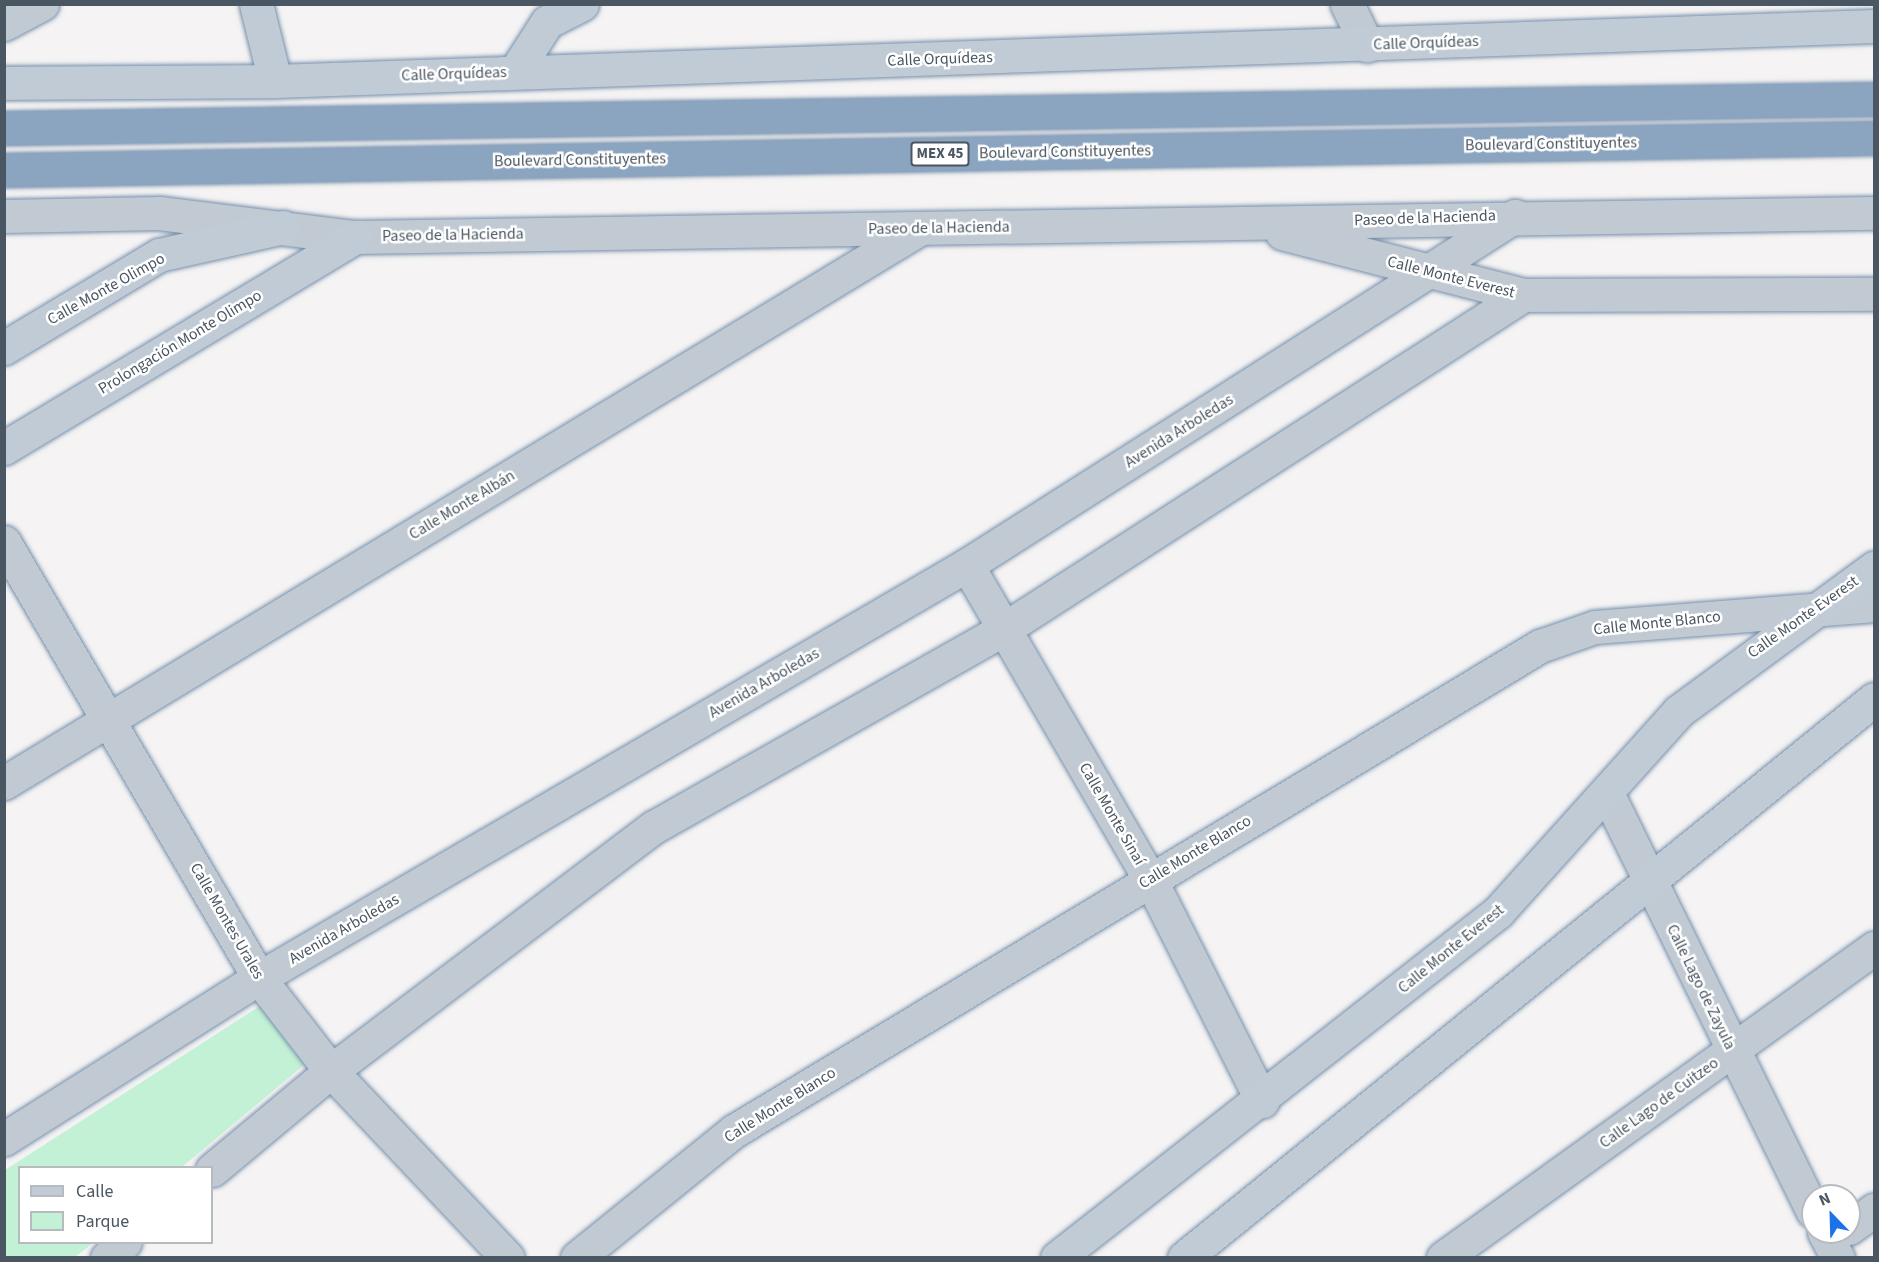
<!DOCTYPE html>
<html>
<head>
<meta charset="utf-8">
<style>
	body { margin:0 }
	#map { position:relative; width:1879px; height:1262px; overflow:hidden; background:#f5f3f3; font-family:"Source Sans 3",sans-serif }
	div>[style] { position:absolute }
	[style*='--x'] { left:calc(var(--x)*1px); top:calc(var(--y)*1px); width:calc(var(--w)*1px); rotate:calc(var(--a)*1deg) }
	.green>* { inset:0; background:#c3f1d5 }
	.roads { filter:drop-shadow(0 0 2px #7690ad) drop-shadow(0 0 2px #7690ad) }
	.street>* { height:33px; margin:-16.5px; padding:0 16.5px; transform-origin:16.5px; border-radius:16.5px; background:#c1cad2 }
	.secondary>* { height:33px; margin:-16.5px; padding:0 16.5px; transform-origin:16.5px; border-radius:16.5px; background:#c1cbd6 }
	.highway>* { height:33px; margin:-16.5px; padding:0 16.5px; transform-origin:16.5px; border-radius:16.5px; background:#8ba5c1 }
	span { translate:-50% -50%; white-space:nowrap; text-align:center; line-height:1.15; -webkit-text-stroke:5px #fff; paint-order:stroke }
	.shield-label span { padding:2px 4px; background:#fff; border:2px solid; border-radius:4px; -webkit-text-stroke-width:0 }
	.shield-label { font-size:15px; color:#4a5661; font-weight:700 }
	.street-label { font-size:16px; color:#4a5661 }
	.frame { position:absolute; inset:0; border:6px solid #4a5661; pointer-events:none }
	.legend { position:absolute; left:18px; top:1166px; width:195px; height:78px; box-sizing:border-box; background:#fff; border:2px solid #b7bbc0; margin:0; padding:8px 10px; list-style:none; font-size:18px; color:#4a5661 }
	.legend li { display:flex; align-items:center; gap:12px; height:30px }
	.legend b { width:30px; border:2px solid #b7bbc0 }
	.north { position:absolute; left:1801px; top:1184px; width:60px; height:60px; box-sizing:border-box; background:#fff; border:2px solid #b7bbc0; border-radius:50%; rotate:337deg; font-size:16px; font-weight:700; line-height:24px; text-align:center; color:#4a5661 }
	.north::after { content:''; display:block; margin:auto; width:21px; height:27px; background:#1a73e8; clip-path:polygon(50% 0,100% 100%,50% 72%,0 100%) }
</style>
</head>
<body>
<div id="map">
	<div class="green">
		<i style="clip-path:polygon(263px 1004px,311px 1059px,182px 1167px,20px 1168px,20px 1242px,93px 1243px,75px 1257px,5px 1258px,5px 1170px)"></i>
	</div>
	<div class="roads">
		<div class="street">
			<i style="--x:1347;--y:4;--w:46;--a:64"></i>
			<i style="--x:4;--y:24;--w:43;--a:-27.8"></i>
			<i style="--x:4;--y:216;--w:155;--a:-1.1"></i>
			<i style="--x:159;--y:213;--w:197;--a:7"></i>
			<i style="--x:355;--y:237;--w:1519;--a:-0.91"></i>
			<i style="--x:1282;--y:233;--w:249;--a:14.4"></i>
			<i style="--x:1523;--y:295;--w:351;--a:-0.2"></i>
			<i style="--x:4;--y:542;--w:505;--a:59.68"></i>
			<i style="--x:259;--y:978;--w:118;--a:52.3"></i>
			<i style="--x:331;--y:1071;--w:257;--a:46.6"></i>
			<i style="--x:967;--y:565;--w:363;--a:59.8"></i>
			<i style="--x:1150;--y:879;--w:249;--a:63.2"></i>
			<i style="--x:4;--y:783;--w:1070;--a:-31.19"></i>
			<i style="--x:1608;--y:795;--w:464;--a:63.8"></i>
			<i style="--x:4;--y:1139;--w:302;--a:-32.3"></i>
			<i style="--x:259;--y:978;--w:820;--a:-30.26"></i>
			<i style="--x:967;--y:565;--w:650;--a:-32.49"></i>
			<i style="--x:212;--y:1170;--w:155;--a:-39.8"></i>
			<i style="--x:331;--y:1071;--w:405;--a:-37.1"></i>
			<i style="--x:654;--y:827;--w:402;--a:-29.5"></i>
			<i style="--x:1004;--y:629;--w:617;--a:-32.76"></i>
			<i style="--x:1849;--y:1228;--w:31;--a:-36"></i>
			<i style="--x:1824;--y:1232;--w:30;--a:62"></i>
			<i style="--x:107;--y:1258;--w:24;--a:-42"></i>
			<i style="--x:577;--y:1258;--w:202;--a:-39"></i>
			<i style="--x:734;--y:1131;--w:941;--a:-31.04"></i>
			<i style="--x:1540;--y:646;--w:58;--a:-19.1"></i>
			<i style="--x:1595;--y:627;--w:280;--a:-4.5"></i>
			<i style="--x:1443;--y:1258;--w:531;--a:-35.73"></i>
		</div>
		<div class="secondary">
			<i style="--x:256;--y:4;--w:79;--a:76.1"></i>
			<i style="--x:515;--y:72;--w:59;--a:-57.4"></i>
			<i style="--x:547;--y:22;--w:39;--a:-27"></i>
			<i style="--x:4;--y:83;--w:271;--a:-0.4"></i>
			<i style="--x:275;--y:81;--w:1600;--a:-1.97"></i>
			<i style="--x:4;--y:348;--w:181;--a:-31"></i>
			<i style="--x:159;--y:255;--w:127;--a:-12.7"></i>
			<i style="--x:4;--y:448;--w:410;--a:-31"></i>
			<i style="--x:1057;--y:1258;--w:561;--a:-38.12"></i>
			<i style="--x:1498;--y:912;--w:270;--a:-48"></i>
			<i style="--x:1679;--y:711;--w:242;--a:-36.3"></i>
			<i style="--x:1184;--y:1258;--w:888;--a:-39.01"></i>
		</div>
		<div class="highway">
			<i style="--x:4;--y:128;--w:1870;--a:-0.89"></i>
			<i style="--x:4;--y:170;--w:1870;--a:-0.98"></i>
		</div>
	</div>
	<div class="shield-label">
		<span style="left:940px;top:154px">MEX 45</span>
	</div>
	<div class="street-label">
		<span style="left:1426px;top:43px;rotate:-2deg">Calle Orquídeas</span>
		<span style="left:940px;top:59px;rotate:-2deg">Calle Orquídeas</span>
		<span style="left:454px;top:74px;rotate:-2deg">Calle Orquídeas</span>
		<span style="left:1551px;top:144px;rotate:-1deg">Boulevard Constituyentes</span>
		<span style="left:1065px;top:152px;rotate:-1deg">Boulevard Constituyentes</span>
		<span style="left:580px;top:160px;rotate:-1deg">Boulevard Constituyentes</span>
		<span style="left:1425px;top:218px;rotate:-2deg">Paseo de la Hacienda</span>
		<span style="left:939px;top:228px;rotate:-1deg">Paseo de la Hacienda</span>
		<span style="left:453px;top:235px;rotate:-1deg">Paseo de la Hacienda</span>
		<span style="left:1451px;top:277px;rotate:14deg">Calle Monte Everest</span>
		<span style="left:106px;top:289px;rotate:-29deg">Calle Monte Olimpo</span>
		<span style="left:180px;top:342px;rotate:-31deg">Prolongación Monte Olimpo</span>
		<span style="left:1179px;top:431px;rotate:-32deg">Avenida Arboledas</span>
		<span style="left:462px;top:505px;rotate:-31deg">Calle Monte Albán</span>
		<span style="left:1803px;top:617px;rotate:-35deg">Calle Monte Everest</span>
		<span style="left:1657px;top:623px;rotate:-6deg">Calle Monte Blanco</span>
		<span style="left:764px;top:683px;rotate:-30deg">Avenida Arboledas</span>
		<span style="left:1112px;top:814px;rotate:60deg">Calle Monte Sinaí</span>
		<span style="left:1195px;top:852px;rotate:-31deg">Calle Monte Blanco</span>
		<span style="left:227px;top:921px;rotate:60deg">Calle Montes Urales</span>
		<span style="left:344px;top:929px;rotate:-30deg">Avenida Arboledas</span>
		<span style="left:1451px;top:949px;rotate:-39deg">Calle Monte Everest</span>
		<span style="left:1701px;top:987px;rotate:64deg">Calle Lago de Zayula</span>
		<span style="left:1659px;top:1103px;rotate:-36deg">Calle Lago de Cuitzeo</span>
		<span style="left:780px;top:1105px;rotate:-32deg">Calle Monte Blanco</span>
	</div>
	<div class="frame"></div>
	<ul class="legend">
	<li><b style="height:8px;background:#c1cbd6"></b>Calle</li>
	<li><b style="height:16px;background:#c3f1d5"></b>Parque</li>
	</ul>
	<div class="north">N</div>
</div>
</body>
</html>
